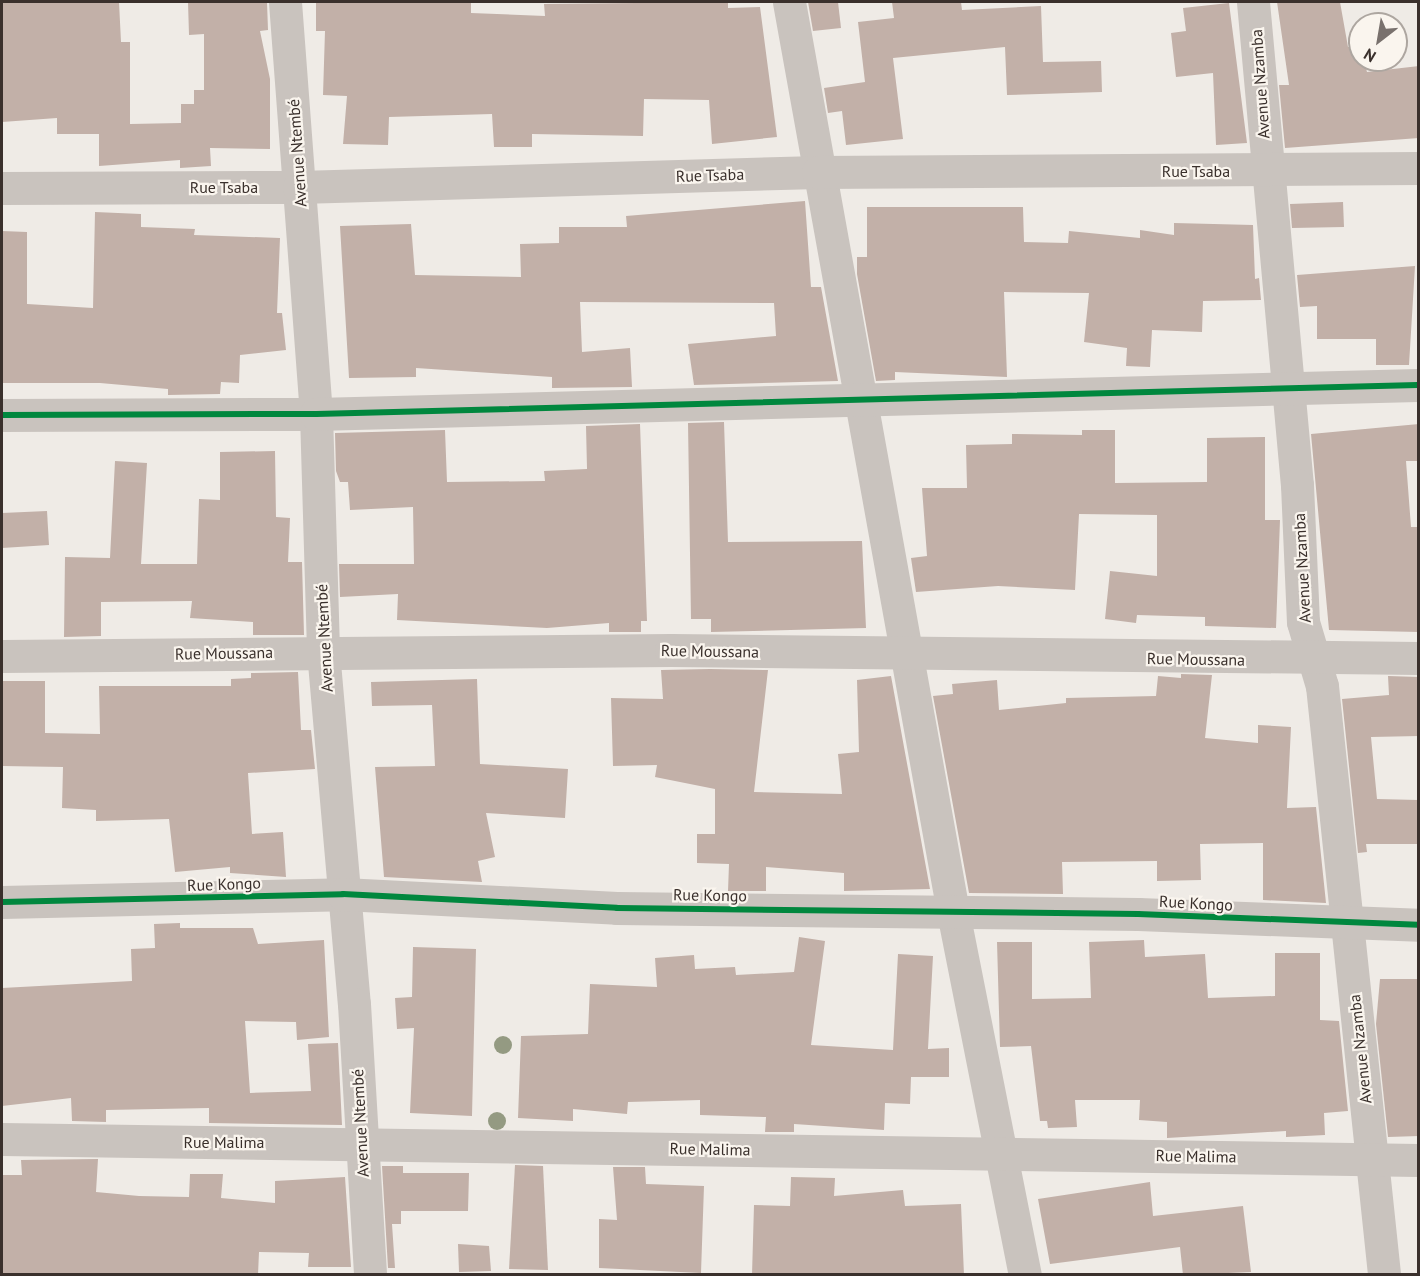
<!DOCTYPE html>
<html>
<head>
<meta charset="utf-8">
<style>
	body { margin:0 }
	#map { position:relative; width:1420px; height:1276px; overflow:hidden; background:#efebe6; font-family:"PT Sans",sans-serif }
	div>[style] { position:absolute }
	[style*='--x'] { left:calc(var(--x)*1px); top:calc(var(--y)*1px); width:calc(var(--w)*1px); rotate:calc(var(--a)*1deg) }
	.building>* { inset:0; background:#c2b0a8 }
	.minor>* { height:33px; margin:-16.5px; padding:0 16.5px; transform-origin:16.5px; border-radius:16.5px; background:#c9c3be }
	.cycleway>* { height:6px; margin:-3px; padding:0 3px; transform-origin:3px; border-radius:3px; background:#00873e }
	.trees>* { width:18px; height:18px; margin:-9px; border-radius:50%; background:#949a82 }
	span { translate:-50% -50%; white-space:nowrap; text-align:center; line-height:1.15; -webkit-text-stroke:4.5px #faf5ee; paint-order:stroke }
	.street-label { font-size:16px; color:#3a302c }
	.frame { position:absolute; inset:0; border:3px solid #3a302c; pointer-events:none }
	.north { position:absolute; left:1348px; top:12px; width:60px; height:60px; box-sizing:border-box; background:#faf5ee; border:2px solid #ada6a0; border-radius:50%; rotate:211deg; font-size:16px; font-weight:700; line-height:24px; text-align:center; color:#3a302c }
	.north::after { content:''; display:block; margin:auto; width:21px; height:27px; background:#79716d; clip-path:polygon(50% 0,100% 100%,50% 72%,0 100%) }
</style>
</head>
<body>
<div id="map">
	<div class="building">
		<i style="clip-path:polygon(2px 2px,119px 2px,121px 42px,130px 42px,130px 124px,181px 123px,181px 104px,194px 104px,194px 90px,204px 90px,204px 34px,189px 35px,188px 2px,267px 2px,268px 30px,260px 31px,270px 79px,270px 149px,210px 148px,211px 166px,180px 168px,180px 160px,99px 166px,99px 134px,57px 134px,57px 118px,2px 122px)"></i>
		<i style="clip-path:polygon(316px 2px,471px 2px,471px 13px,545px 16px,544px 4px,728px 2px,728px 8px,760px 7px,777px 137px,712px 144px,709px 100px,644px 99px,643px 136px,532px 134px,532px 147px,494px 147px,492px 114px,389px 117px,388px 145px,343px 144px,347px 96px,323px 95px,325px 31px,316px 31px)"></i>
		<i style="clip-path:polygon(808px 2px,838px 2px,841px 28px,813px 31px)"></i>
		<i style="clip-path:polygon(892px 2px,961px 2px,962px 10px,1041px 6px,1043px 62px,1101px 61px,1102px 92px,1007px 95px,1005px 47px,893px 58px,903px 139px,846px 145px,842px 111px,828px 113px,824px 88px,865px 82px,858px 22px,894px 18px)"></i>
		<i style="clip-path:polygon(1277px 2px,1340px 2px,1348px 47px,1360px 46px,1367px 72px,1419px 66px,1419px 138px,1285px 148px,1279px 85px,1289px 85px)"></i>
		<i style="clip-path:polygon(1229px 3px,1247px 143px,1216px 145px,1213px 73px,1176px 77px,1171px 33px,1186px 31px,1183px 8px)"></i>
		<i style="clip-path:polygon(805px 201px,811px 287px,821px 287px,838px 381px,694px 385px,688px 344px,776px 336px,774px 303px,580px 302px,582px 352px,630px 348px,632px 387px,552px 388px,552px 377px,416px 368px,416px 377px,349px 378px,340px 226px,411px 224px,415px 275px,521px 277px,520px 244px,559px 243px,559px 227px,627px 227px,626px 216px)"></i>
		<i style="clip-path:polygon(1343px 202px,1344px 227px,1292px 228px,1290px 204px)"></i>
		<i style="clip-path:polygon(867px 207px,1023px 207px,1024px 242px,1068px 243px,1069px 231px,1140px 238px,1140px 230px,1174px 235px,1174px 223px,1253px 225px,1255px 279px,1259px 278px,1261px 300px,1203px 301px,1202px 332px,1152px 330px,1150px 367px,1126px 366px,1127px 348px,1084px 342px,1089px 293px,1004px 292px,1007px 377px,895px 372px,895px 380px,876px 381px,857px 274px,857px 257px,867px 257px)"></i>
		<i style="clip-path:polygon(95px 212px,141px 214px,141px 227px,195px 229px,194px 235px,280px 238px,277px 313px,282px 313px,286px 350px,240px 355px,239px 383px,221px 382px,220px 394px,168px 395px,168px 389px,100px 383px,2px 383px,2px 231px,27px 232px,27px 304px,93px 308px)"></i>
		<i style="clip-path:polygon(1415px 266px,1409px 365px,1376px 365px,1376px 339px,1317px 339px,1317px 306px,1300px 307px,1297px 275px)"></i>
		<i style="clip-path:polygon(724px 422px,728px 542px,862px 541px,866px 628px,711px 632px,711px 619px,691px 619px,688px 423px)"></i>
		<i style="clip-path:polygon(640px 424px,647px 621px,641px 621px,641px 632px,609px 632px,609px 623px,547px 628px,397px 620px,398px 594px,340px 597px,339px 564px,414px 564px,413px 507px,350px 510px,348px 482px,340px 482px,336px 471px,335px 433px,445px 430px,447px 482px,545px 481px,544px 471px,587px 469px,586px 426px)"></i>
		<i style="clip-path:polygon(1419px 424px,1419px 461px,1406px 461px,1411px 527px,1419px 527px,1419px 632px,1329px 630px,1311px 434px)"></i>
		<i style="clip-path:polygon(1082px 430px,1115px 430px,1115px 483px,1207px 482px,1207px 438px,1265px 437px,1265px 520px,1280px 520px,1276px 628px,1205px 626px,1205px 617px,1137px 615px,1136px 623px,1105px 619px,1110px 571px,1157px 576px,1157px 515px,1079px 514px,1075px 590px,998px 586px,916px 592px,911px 558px,927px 556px,922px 488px,967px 488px,966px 445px,1012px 444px,1012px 434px,1082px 435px)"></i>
		<i style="clip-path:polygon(275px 451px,276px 517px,290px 518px,288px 562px,302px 562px,304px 635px,253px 635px,253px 622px,190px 618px,192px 601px,101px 602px,101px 636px,64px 637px,65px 557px,110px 558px,115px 461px,147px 463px,141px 564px,197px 564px,199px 499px,220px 500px,220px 452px)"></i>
		<i style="clip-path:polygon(47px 511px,49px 545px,2px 548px,2px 513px)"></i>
		<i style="clip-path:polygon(710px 669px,768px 670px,754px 792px,842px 794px,838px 754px,859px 752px,857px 680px,891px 676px,930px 889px,844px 891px,844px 873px,766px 867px,766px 891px,728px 891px,729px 864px,697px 863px,697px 834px,715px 834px,715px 789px,655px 777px,657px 765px,613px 766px,611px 698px,663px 699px,661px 670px)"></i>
		<i style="clip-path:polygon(298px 672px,301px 730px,311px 730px,315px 769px,248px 773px,252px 834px,283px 832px,286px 877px,230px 873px,230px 867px,175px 872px,169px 819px,96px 821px,96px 810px,62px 808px,63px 767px,2px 766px,2px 681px,45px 681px,45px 733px,100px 734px,99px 686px,231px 686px,231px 679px,251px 678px,251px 673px)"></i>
		<i style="clip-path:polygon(1181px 674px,1212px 675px,1205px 738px,1258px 743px,1258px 725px,1291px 727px,1287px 808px,1316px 807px,1326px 903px,1263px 900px,1263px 843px,1200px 844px,1201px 880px,1157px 881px,1157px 861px,1062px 862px,1063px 894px,969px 893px,933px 696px,953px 694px,952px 684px,997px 680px,999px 710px,1066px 703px,1066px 698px,1156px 696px,1158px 676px,1181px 678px)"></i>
		<i style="clip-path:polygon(1388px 676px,1419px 677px,1419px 736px,1371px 737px,1377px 799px,1418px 800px,1418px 844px,1366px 844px,1367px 852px,1358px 853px,1342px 699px,1389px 695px)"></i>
		<i style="clip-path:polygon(477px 679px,480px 764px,568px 769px,565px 818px,486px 813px,495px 857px,478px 861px,482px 882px,384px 877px,375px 767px,435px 766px,432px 705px,372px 706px,371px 682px)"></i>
		<i style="clip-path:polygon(180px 923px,180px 928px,253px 928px,258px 944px,324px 940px,329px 1037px,297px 1040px,296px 1022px,245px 1021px,250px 1093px,311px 1091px,308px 1044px,338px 1043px,342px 1125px,209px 1123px,209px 1108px,106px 1110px,106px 1122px,72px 1121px,71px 1098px,2px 1106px,2px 988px,132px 981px,131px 949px,155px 948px,154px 924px)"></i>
		<i style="clip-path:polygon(799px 937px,825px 941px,811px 1045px,893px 1050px,898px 954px,933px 956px,928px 1049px,949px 1048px,949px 1077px,911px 1077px,910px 1104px,885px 1103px,884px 1130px,794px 1124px,794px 1132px,765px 1132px,766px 1117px,700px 1115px,700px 1100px,628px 1102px,627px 1114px,573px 1109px,573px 1121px,518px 1118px,521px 1036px,588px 1034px,590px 984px,657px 987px,655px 958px,694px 955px,695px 969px,735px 967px,736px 975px,794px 972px)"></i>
		<i style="clip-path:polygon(1144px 940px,1145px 957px,1205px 954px,1208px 998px,1275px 996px,1275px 953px,1320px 953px,1320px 1020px,1339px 1021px,1348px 1111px,1324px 1113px,1325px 1135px,1286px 1137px,1286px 1131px,1167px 1138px,1167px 1122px,1139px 1120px,1140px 1100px,1075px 1100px,1077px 1127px,1048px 1128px,1047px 1121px,1040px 1121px,1031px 1046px,1000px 1047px,997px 942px,1032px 942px,1032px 999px,1091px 998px,1089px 942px)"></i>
		<i style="clip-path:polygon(413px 947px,476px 949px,472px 1116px,410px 1113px,414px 1028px,397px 1029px,395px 998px,412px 997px)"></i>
		<i style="clip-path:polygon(1380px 979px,1419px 979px,1419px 1136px,1388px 1137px,1376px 1024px)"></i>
		<i style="clip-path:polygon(98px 1159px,96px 1192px,139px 1196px,189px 1197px,190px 1174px,223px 1174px,221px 1198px,275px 1203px,275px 1181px,345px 1177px,351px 1267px,308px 1267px,309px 1253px,259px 1252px,258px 1275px,2px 1275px,2px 1175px,22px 1175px,21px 1160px)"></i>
		<i style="clip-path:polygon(515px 1165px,543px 1166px,548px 1270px,509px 1269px)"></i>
		<i style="clip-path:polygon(382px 1166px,403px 1166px,403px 1173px,469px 1173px,468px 1211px,401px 1211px,401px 1224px,392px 1224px,395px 1268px,388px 1268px)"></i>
		<i style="clip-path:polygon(613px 1167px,645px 1167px,646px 1184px,704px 1186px,701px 1273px,599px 1268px,599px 1219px,617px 1220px)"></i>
		<i style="clip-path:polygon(791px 1177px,835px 1178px,834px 1196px,903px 1190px,905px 1206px,961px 1204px,964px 1275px,752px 1275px,754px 1205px,790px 1206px)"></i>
		<i style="clip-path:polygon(1150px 1182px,1153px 1216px,1243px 1206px,1251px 1272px,1183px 1275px,1180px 1247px,1050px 1264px,1038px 1199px)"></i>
		<i style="clip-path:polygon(458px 1244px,489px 1246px,491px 1271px,459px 1272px)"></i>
	</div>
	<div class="minor">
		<i style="--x:285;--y:2;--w:413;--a:85.7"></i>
		<i style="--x:316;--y:414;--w:237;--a:88.3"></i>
		<i style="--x:323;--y:651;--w:354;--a:85"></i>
		<i style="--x:354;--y:1004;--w:270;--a:86.6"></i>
		<i style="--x:789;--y:2;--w:925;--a:79.78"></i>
		<i style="--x:953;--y:912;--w:369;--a:78.8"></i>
		<i style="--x:1253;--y:2;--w:485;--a:84.8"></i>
		<i style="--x:1297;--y:485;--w:137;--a:87.5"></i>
		<i style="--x:1303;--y:622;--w:67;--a:73.5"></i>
		<i style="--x:1322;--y:686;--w:591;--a:83.98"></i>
		<i style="--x:2;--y:188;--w:297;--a:-0.2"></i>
		<i style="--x:299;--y:187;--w:519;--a:-1.66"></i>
		<i style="--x:818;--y:172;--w:600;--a:-0.38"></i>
		<i style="--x:2;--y:415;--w:314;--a:-0.2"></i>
		<i style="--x:316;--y:414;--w:1102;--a:-1.51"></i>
		<i style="--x:2;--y:656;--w:669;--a:-0.51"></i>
		<i style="--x:671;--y:650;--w:747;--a:0.61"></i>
		<i style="--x:2;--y:902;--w:341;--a:-1.3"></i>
		<i style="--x:343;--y:894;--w:274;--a:2.9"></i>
		<i style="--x:617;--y:908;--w:521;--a:0.66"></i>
		<i style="--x:1138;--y:914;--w:280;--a:2.2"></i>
		<i style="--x:2;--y:1139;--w:1416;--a:0.85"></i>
	</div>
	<div class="cycleway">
		<i style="--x:2;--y:415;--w:314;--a:-0.2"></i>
		<i style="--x:316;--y:414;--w:1102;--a:-1.51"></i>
		<i style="--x:2;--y:902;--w:341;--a:-1.3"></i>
		<i style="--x:343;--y:894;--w:274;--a:2.9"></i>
		<i style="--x:617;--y:908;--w:521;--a:0.66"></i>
		<i style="--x:1138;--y:914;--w:280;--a:2.2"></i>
	</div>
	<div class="trees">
		<i style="left:503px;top:1045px"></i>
		<i style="left:497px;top:1121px"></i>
	</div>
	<div class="street-label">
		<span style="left:1260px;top:84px;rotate:-94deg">Avenue Nzamba</span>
		<span style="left:297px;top:153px;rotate:-94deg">Avenue Ntembé</span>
		<span style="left:1196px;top:171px">Rue Tsaba</span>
		<span style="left:710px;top:175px;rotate:-2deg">Rue Tsaba</span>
		<span style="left:224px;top:187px">Rue Tsaba</span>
		<span style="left:1302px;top:568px;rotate:-93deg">Avenue Nzamba</span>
		<span style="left:324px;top:638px;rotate:-93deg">Avenue Ntembé</span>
		<span style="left:710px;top:651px;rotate:1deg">Rue Moussana</span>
		<span style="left:224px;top:653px;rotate:-1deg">Rue Moussana</span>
		<span style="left:1196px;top:659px;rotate:1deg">Rue Moussana</span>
		<span style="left:224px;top:884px;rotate:-2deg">Rue Kongo</span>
		<span style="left:710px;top:895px;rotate:1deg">Rue Kongo</span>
		<span style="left:1196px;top:903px;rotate:3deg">Rue Kongo</span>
		<span style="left:1360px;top:1049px;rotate:-96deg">Avenue Nzamba</span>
		<span style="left:360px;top:1123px;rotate:-93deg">Avenue Ntembé</span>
		<span style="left:224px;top:1142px">Rue Malima</span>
		<span style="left:710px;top:1149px;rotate:1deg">Rue Malima</span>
		<span style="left:1196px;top:1156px;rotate:1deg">Rue Malima</span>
	</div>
	<div class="frame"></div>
	<div class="north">N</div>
</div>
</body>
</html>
